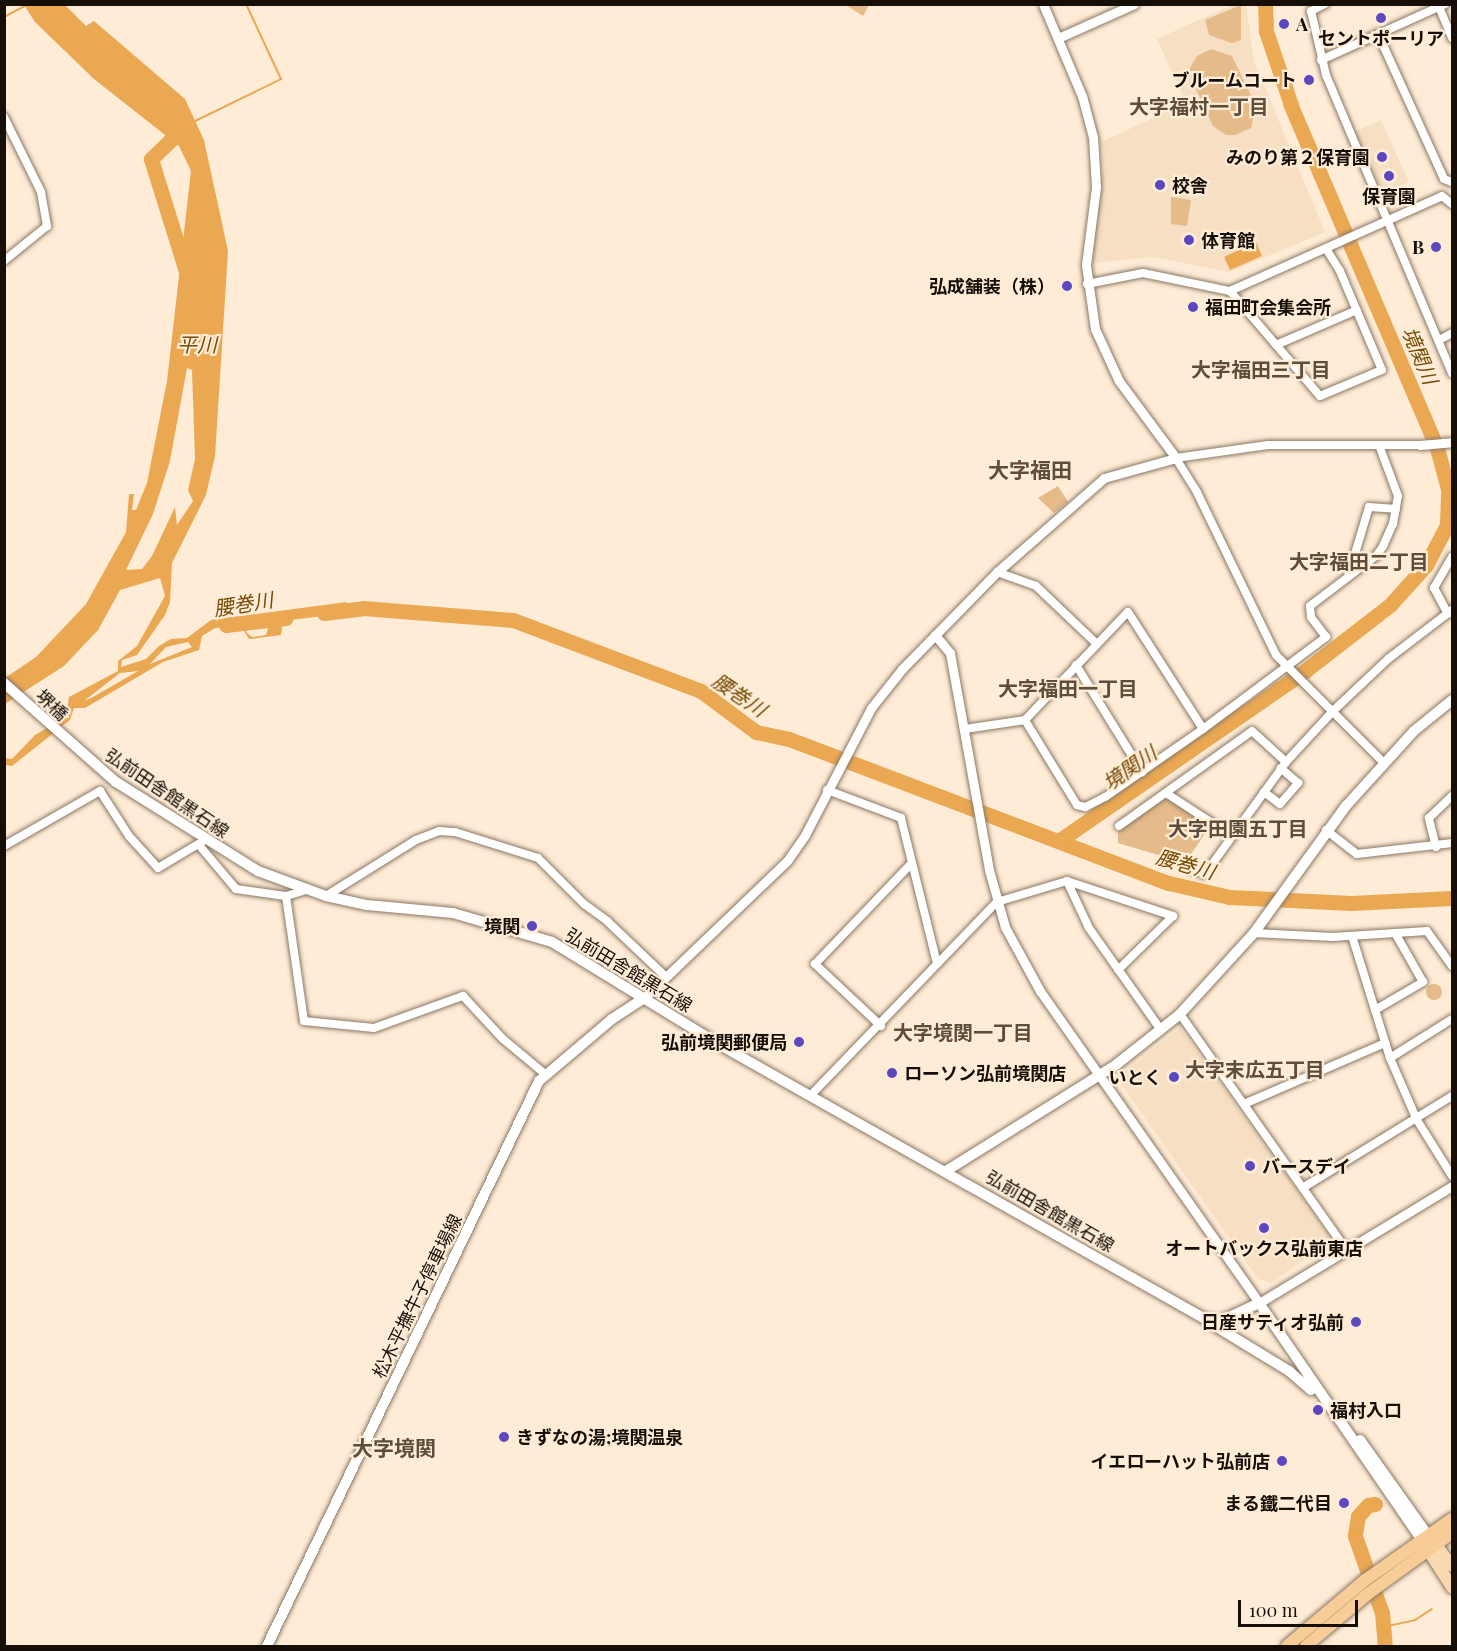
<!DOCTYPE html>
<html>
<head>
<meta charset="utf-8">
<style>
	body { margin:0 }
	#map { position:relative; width:1457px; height:1651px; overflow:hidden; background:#ffecd6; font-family:"Playfair Display","Noto Sans JP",serif }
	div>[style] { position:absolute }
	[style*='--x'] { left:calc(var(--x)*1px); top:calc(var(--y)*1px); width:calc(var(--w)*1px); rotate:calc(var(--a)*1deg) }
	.built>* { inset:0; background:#f6dfc3 }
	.green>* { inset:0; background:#e5bb89 }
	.round { border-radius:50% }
	.water>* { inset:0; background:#eaa853 }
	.stream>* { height:2px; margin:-1px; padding:0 1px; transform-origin:1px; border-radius:1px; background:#eaa853 }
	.river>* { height:15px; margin:-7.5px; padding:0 7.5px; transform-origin:7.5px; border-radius:7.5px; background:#eaa853 }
	.roads { filter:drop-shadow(0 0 2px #897865) drop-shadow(0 0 2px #897865) }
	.minor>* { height:8px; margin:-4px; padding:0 4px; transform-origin:4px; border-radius:4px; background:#fff }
	.tertiary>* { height:9px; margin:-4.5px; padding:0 4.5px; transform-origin:4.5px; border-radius:4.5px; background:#fff }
	.secondary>* { height:10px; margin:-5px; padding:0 5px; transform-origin:5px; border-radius:5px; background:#fff }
	.primary>* { height:12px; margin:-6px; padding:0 6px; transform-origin:6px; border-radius:6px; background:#fad9b0 }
	.trunk>* { height:12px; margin:-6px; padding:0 6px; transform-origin:6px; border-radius:6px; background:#f8cc96 }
	.dots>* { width:16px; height:16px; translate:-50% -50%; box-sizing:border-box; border:3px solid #ffecd6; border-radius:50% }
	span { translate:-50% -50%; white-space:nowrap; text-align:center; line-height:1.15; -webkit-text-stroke:4.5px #ffecd6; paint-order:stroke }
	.poi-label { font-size:18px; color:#150f08; font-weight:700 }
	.left { translate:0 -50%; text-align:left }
	.right { translate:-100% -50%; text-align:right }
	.street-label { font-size:18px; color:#150f08 }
	.neighbourhood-label { font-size:20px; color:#5d4d3b; font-weight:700 }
	.water-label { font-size:20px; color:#754b05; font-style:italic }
	.quarter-label { font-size:21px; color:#5d4d3b; font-weight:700 }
	.frame { position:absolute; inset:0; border:6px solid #150f08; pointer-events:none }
	.scale { position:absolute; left:1238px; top:1600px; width:120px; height:27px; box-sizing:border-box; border:3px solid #150f08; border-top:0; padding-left:8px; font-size:18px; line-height:21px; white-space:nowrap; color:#150f08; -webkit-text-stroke:4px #ffecd6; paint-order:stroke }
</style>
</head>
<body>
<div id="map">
	<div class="built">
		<i style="clip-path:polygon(1232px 5px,1246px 5px,1254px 61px,1325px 232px,1230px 272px,1153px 257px,1091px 263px,1103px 167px,1101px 142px,1186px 103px,1157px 39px)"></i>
		<i style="clip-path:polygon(1381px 120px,1409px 182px,1383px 194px,1355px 132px)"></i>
		<i style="clip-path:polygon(1180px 1028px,1333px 1240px,1271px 1283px,1258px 1279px,1121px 1084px,1123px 1073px)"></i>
	</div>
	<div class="green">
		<i style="clip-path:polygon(846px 5px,869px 5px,863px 16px)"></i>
		<i style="clip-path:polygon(1241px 5px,1241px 40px,1232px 43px,1209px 35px,1205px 20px)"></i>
		<i style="clip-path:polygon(1211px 49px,1232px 56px,1256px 106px,1251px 128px,1235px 135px,1226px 135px,1213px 126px,1191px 78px,1190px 68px,1197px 56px)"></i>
		<i style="clip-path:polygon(1171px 197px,1191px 200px,1187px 226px,1171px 224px)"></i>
		<i style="clip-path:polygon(1058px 486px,1068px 502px,1054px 513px,1038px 498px)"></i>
		<i style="clip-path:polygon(1165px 798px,1210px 826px,1185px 863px,1118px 843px,1118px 830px)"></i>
		<i class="round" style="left:1426px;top:984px;width:16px;height:16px"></i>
	</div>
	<div class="water">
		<i style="clip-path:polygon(evenodd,24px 5px,65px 5px,86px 26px,94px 21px,185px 99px,204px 140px,228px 251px,215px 456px,206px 495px,172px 563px,170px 602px,165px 615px,137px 655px,122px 660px,121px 667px,146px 659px,159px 646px,171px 639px,187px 638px,211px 620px,347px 602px,342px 618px,331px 615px,283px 621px,281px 635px,249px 639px,241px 626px,215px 628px,202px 636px,199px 650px,163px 662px,85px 708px,74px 708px,70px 720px,12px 766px,5px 765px,5px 758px,12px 759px,35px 735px,66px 717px,69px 697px,118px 671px,118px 661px,137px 646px,165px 596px,160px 578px,120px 590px,98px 630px,64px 666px,5px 704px,5px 678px,36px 657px,86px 604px,126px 532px,129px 494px,134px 494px,132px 510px,136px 510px,147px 483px,167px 381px,191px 171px,179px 146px,94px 79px,35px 22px,24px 5px,187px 368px,192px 370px,195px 459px,188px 490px,193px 501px,177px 525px,175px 507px,152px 556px,142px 569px,126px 570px,153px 514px,170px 461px,187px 368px,24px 5px,265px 617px,270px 622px,266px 635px,252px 637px,247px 633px,244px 625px,248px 620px,265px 617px,24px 5px,188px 642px,192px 647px,150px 664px,166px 647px,188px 642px,24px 5px,138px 671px,93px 697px,84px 701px,120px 673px,138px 671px)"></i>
		<i style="clip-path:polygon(1256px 242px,1262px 256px,1230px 270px,1224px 257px)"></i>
	</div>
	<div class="stream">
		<i style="--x:4;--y:17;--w:27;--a:-28"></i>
		<i style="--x:193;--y:122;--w:98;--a:-26"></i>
		<i style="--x:281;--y:79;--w:83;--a:-115"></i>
		<i style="--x:1383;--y:1627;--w:33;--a:-12"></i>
		<i style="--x:1415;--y:1620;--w:20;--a:-33"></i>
	</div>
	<div class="river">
		<i style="--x:186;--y:125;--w:49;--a:135.8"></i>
		<i style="--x:151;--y:159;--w:125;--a:72.7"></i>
		<i style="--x:324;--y:613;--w:39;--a:-7"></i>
		<i style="--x:363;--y:608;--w:150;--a:4.6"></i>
		<i style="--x:513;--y:620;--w:201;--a:20.7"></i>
		<i style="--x:701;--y:691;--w:69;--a:36.7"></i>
		<i style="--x:756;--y:732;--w:34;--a:12"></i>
		<i style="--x:789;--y:739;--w:406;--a:20.8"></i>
		<i style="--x:1169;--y:883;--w:62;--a:13.1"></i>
		<i style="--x:1229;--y:897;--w:122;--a:2.8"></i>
		<i style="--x:1351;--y:903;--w:101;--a:-2.8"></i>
		<i style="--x:226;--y:625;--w:60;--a:-6.7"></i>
		<i style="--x:1060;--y:840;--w:299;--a:-34.6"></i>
		<i style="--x:1306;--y:670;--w:106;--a:-37.7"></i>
		<i style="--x:1390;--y:605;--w:54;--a:-48"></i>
		<i style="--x:1426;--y:565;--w:45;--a:-62.3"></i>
		<i style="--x:1447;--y:525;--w:36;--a:-88"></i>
		<i style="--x:1448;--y:489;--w:42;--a:-105"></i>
		<i style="--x:1437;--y:448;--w:373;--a:-113.1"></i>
		<i style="--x:1291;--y:105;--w:78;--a:-108.7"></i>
		<i style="--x:1266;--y:31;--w:27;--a:-92"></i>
		<i style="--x:1375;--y:1504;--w:7;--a:172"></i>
		<i style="--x:1368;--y:1505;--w:15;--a:132"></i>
		<i style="--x:1358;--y:1516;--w:20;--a:99"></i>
		<i style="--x:1355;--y:1536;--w:82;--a:70.7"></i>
		<i style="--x:1382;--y:1613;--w:33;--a:85"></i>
	</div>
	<div class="roads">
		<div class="minor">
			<i style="--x:1325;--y:4;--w:16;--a:153"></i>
			<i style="--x:1311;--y:11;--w:66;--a:76.8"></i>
			<i style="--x:1326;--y:75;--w:324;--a:67.1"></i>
			<i style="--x:1439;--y:7;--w:34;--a:67"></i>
			<i style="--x:1378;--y:34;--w:159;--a:65.5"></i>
			<i style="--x:1444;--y:179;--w:9;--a:21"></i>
			<i style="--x:1321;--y:60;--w:136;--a:-24.3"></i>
			<i style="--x:4;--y:117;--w:84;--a:63.7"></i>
			<i style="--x:41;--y:192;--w:35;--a:80"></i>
			<i style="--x:47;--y:226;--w:55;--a:140.9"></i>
			<i style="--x:1087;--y:284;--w:57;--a:-11.1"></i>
			<i style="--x:1143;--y:273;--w:89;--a:11.7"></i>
			<i style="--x:1230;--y:291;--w:232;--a:-24.1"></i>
			<i style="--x:1442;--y:196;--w:13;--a:39"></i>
			<i style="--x:1230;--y:291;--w:138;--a:49.4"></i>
			<i style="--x:1320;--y:396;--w:67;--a:-22.8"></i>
			<i style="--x:1382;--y:370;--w:108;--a:-113"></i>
			<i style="--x:1340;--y:271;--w:26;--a:-122"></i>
			<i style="--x:1439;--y:340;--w:15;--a:-28"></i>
			<i style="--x:1276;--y:345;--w:88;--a:-23.4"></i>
			<i style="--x:997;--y:572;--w:41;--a:19.7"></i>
			<i style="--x:1036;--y:586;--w:84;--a:43.6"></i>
			<i style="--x:1348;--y:577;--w:73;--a:-73.3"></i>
			<i style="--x:1369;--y:507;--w:27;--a:4"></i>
			<i style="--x:1448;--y:614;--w:30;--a:-118"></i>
			<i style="--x:1434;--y:588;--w:36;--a:-60"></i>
			<i style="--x:1076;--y:665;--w:126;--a:58.3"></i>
			<i style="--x:965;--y:729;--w:61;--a:-8.5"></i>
			<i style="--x:1025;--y:720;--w:149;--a:-46.4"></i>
			<i style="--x:1128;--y:612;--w:139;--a:57.3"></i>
			<i style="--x:1203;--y:729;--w:119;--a:145.2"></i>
			<i style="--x:1105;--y:797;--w:22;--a:153"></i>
			<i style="--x:1085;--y:807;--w:8;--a:-166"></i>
			<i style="--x:1077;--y:805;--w:100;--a:-121.5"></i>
			<i style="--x:1203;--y:729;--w:154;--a:-36.8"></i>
			<i style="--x:1326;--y:637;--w:25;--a:-127"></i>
			<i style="--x:1311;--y:617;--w:11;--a:-95"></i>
			<i style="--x:1310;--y:606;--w:84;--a:-37.3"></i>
			<i style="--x:1377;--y:555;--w:11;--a:-56"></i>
			<i style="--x:1383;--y:546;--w:24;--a:-66"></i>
			<i style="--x:1393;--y:524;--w:28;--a:-80"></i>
			<i style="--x:1398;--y:496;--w:54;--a:-110.4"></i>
			<i style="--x:1385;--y:764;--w:154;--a:-135"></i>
			<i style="--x:1276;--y:655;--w:181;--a:-115.9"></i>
			<i style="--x:1197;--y:492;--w:40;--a:-122"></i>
			<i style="--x:1176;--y:458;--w:93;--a:-8"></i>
			<i style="--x:1268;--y:445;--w:152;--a:0"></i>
			<i style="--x:827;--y:790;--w:79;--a:20.7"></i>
			<i style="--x:901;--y:818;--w:150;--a:76.1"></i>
			<i style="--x:1264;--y:792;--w:20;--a:37"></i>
			<i style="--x:1280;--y:804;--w:28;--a:-49"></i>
			<i style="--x:1298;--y:783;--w:23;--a:-139"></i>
			<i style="--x:1166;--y:793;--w:79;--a:33.1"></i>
			<i style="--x:1119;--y:826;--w:163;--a:-35.5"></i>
			<i style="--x:1252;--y:731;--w:46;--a:42.4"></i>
			<i style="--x:1326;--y:830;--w:39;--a:38"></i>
			<i style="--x:1357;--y:854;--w:96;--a:-6.6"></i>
			<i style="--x:199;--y:845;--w:57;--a:49.9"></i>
			<i style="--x:236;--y:889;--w:50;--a:8"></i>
			<i style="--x:4;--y:846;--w:111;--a:-29.8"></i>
			<i style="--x:100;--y:791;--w:54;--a:57.2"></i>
			<i style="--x:129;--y:836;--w:43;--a:47.8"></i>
			<i style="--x:158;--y:868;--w:55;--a:-30.8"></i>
			<i style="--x:1436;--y:847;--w:30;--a:-104"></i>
			<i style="--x:1429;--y:818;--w:32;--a:-44"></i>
			<i style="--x:1188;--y:868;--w:18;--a:19"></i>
			<i style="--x:1205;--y:874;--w:138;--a:-54.1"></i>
			<i style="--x:1286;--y:762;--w:69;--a:-47.3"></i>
			<i style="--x:1333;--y:711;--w:76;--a:-43.4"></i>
			<i style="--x:1388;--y:659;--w:81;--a:-37.4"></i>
			<i style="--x:1067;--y:881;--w:52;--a:64.9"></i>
			<i style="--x:1089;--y:928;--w:125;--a:54.8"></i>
			<i style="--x:306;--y:890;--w:21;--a:163"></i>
			<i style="--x:286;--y:896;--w:126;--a:81.8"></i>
			<i style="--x:304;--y:1021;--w:70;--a:5.7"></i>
			<i style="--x:374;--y:1028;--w:95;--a:-19.8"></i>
			<i style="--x:463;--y:996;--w:59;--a:47.1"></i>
			<i style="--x:503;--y:1039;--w:55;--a:39.8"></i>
			<i style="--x:326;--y:896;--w:106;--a:-31.9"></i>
			<i style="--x:416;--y:840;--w:25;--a:-21"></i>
			<i style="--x:439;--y:831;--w:16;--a:4"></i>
			<i style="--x:455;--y:832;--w:87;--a:17.4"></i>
			<i style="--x:538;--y:858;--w:65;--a:45"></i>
			<i style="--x:584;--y:904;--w:29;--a:36"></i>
			<i style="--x:607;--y:921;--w:81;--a:43.5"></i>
			<i style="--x:1254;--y:933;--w:79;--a:2.9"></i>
			<i style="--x:1333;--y:937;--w:94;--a:-3.7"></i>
			<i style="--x:1427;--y:931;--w:43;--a:54.5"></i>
			<i style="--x:1352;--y:936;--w:128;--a:72.7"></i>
			<i style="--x:1390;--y:1058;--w:68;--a:66.5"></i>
			<i style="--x:1417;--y:1120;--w:66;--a:58"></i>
			<i style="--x:1375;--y:1010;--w:56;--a:-30.3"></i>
			<i style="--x:1423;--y:982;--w:56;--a:-119.7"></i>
			<i style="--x:1180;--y:1014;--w:288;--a:54.8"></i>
			<i style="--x:881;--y:1026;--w:91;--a:-136.8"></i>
			<i style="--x:815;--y:964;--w:137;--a:-46.2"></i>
			<i style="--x:1390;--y:1058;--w:73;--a:-32.2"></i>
			<i style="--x:810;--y:1096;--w:269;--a:-46.1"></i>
			<i style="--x:997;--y:902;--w:73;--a:-16.7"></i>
			<i style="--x:1067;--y:881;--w:112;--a:18.3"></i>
			<i style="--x:1173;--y:916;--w:77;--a:135.5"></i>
			<i style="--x:1244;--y:1104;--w:154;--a:-23.4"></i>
			<i style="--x:1304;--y:1187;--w:174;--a:-31.6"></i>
		</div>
		<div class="tertiary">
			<i style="--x:1058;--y:38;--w:83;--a:-24.1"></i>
			<i style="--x:1420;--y:445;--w:32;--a:-5"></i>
			<i style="--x:935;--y:635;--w:23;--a:50"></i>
			<i style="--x:950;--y:653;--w:220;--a:79.8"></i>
			<i style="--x:989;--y:870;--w:59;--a:74.3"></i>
			<i style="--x:1005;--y:927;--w:73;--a:61.3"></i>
			<i style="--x:1040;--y:991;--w:381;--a:54.9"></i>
			<i style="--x:1259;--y:1303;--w:226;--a:-31.2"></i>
			<i style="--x:644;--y:998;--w:198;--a:-43.8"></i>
			<i style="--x:787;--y:861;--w:32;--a:-55"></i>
			<i style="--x:805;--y:835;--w:143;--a:-62.5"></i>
			<i style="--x:871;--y:708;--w:50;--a:-51.5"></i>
			<i style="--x:902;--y:669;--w:136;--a:-45.6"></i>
			<i style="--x:997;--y:572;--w:142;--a:-41.3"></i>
			<i style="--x:1104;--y:478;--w:75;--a:-15.5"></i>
			<i style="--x:1176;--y:458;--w:96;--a:-126.5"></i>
			<i style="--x:1119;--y:381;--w:57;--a:-114.8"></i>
			<i style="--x:1095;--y:329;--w:65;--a:-98"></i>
			<i style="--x:1086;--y:265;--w:79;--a:-82.7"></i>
			<i style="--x:1096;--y:187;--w:50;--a:-93.4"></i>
			<i style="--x:1093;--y:137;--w:42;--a:-105"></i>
			<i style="--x:1082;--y:96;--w:100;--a:-113"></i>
		</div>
		<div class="secondary">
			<i style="--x:4;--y:683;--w:149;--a:41.5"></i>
			<i style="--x:116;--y:782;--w:168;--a:32.1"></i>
			<i style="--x:258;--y:871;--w:72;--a:20.2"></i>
			<i style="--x:326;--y:896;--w:42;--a:12.4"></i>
			<i style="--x:367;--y:905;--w:86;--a:5.3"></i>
			<i style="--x:453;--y:913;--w:103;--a:16.3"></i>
			<i style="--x:552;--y:942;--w:197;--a:31.5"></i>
			<i style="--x:720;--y:1045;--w:557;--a:29.46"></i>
			<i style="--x:1205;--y:1319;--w:16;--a:7"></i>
			<i style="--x:1221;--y:1321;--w:42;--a:-25.3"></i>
			<i style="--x:946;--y:1171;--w:202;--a:-32"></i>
			<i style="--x:1117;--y:1064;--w:80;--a:-38.4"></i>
			<i style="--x:1180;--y:1014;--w:110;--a:-47.6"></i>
			<i style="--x:1254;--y:933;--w:157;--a:-54.1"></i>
			<i style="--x:1346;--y:806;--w:101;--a:-47.8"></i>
			<i style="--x:1414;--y:731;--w:49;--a:-39.2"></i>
			<i style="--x:1259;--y:1303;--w:286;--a:55.5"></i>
			<i style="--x:1207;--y:1321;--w:96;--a:31.4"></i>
			<i style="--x:1289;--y:1371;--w:29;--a:41"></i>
			<i style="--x:1360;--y:1440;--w:115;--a:54.5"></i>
			<i style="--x:267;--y:1646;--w:627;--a:-64.29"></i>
			<i style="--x:539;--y:1081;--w:96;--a:-40.3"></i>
			<i style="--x:612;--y:1019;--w:38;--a:-33"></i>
		</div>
		<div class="primary">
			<i style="--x:1430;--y:1537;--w:36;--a:53"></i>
			<i style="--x:1423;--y:1542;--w:54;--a:57.2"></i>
		</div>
		<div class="trunk">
			<i style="--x:1287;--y:1646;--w:101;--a:-40.2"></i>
			<i style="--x:1364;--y:1581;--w:108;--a:-35.2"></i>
			<i style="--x:1306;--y:1646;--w:82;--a:-40.1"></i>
			<i style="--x:1369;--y:1593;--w:102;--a:-35.9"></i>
		</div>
	</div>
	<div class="dots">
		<i style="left:1381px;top:18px;background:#5b48c0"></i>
		<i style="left:1284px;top:24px;background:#5b48c0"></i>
		<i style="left:1309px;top:80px;background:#5b48c0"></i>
		<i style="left:1382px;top:157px;background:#5b48c0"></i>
		<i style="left:1389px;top:176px;background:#5b48c0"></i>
		<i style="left:1160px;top:185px;background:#5b48c0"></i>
		<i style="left:1189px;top:240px;background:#5b48c0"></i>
		<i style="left:1436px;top:247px;background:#5b48c0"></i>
		<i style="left:1067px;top:286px;background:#5b48c0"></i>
		<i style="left:1193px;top:307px;background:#5b48c0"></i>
		<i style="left:532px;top:926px;background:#5b48c0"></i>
		<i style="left:799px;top:1042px;background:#5b48c0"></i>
		<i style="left:892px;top:1073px;background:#5b48c0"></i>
		<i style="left:1174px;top:1077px;background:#5b48c0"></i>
		<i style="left:1250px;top:1166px;background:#5b48c0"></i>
		<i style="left:1264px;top:1228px;background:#5b48c0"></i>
		<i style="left:1356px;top:1322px;background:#5b48c0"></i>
		<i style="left:1318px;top:1410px;background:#5b48c0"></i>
		<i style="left:504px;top:1437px;background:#5b48c0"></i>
		<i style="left:1282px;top:1461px;background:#5b48c0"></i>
		<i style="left:1344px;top:1503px;background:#5b48c0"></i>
	</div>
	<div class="poi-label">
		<span class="left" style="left:1296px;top:24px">A</span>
		<span style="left:1381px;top:38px">セントポーリア</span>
		<span class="right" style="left:1297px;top:80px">ブルームコート</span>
		<span class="right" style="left:1370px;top:157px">みのり第２保育園</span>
		<span class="left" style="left:1172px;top:185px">校舎</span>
		<span style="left:1389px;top:196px">保育園</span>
		<span class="left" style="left:1201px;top:240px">体育館</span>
		<span class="right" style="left:1424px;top:247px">B</span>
		<span class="right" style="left:1055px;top:286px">弘成舗装（株）</span>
		<span class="left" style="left:1205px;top:307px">福田町会集会所</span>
		<span class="right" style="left:520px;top:926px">境関</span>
		<span class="right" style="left:787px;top:1042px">弘前境関郵便局</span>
		<span class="left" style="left:904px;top:1073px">ローソン弘前境関店</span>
		<span class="right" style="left:1162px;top:1077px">いとく</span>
		<span class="left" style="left:1262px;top:1166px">バースデイ</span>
		<span style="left:1264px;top:1248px">オートバックス弘前東店</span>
		<span class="right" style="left:1344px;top:1322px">日産サティオ弘前</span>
		<span class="left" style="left:1330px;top:1410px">福村入口</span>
		<span class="left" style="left:516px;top:1437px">きずなの湯;境関温泉</span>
		<span class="right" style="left:1270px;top:1461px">イエローハット弘前店</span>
		<span class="right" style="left:1332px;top:1503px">まる鐵二代目</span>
	</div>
	<div class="street-label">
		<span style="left:52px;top:705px;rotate:43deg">堺橋</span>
		<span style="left:167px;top:793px;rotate:34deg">弘前田舎館黒石線</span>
		<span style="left:629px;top:970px;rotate:31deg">弘前田舎館黒石線</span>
		<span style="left:1050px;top:1211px;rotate:30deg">弘前田舎館黒石線</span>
		<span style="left:417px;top:1296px;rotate:-64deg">松木平撫牛子停車場線</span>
	</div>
	<div class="neighbourhood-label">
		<span style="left:1199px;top:105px">大字福村一丁目</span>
		<span style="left:1261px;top:368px">大字福田三丁目</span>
		<span style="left:1359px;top:560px">大字福田二丁目</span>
		<span style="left:1068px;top:687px">大字福田一丁目</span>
		<span style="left:1238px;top:827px">大字田園五丁目</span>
		<span style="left:963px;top:1031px">大字境関一丁目</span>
		<span style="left:1255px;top:1068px">大字末広五丁目</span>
	</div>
	<div class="water-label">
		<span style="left:197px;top:343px">平川</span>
		<span style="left:1421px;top:355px;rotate:67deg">境関川</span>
		<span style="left:243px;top:603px;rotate:-9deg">腰巻川</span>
		<span style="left:740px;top:694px;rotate:34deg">腰巻川</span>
		<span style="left:1129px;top:767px;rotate:-35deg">境関川</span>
		<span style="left:1186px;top:863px;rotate:16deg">腰巻川</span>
	</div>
	<div class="quarter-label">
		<span style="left:1030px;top:469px">大字福田</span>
		<span style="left:394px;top:1447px">大字境関</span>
	</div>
	<div class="frame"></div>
	<div class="scale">100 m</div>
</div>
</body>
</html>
